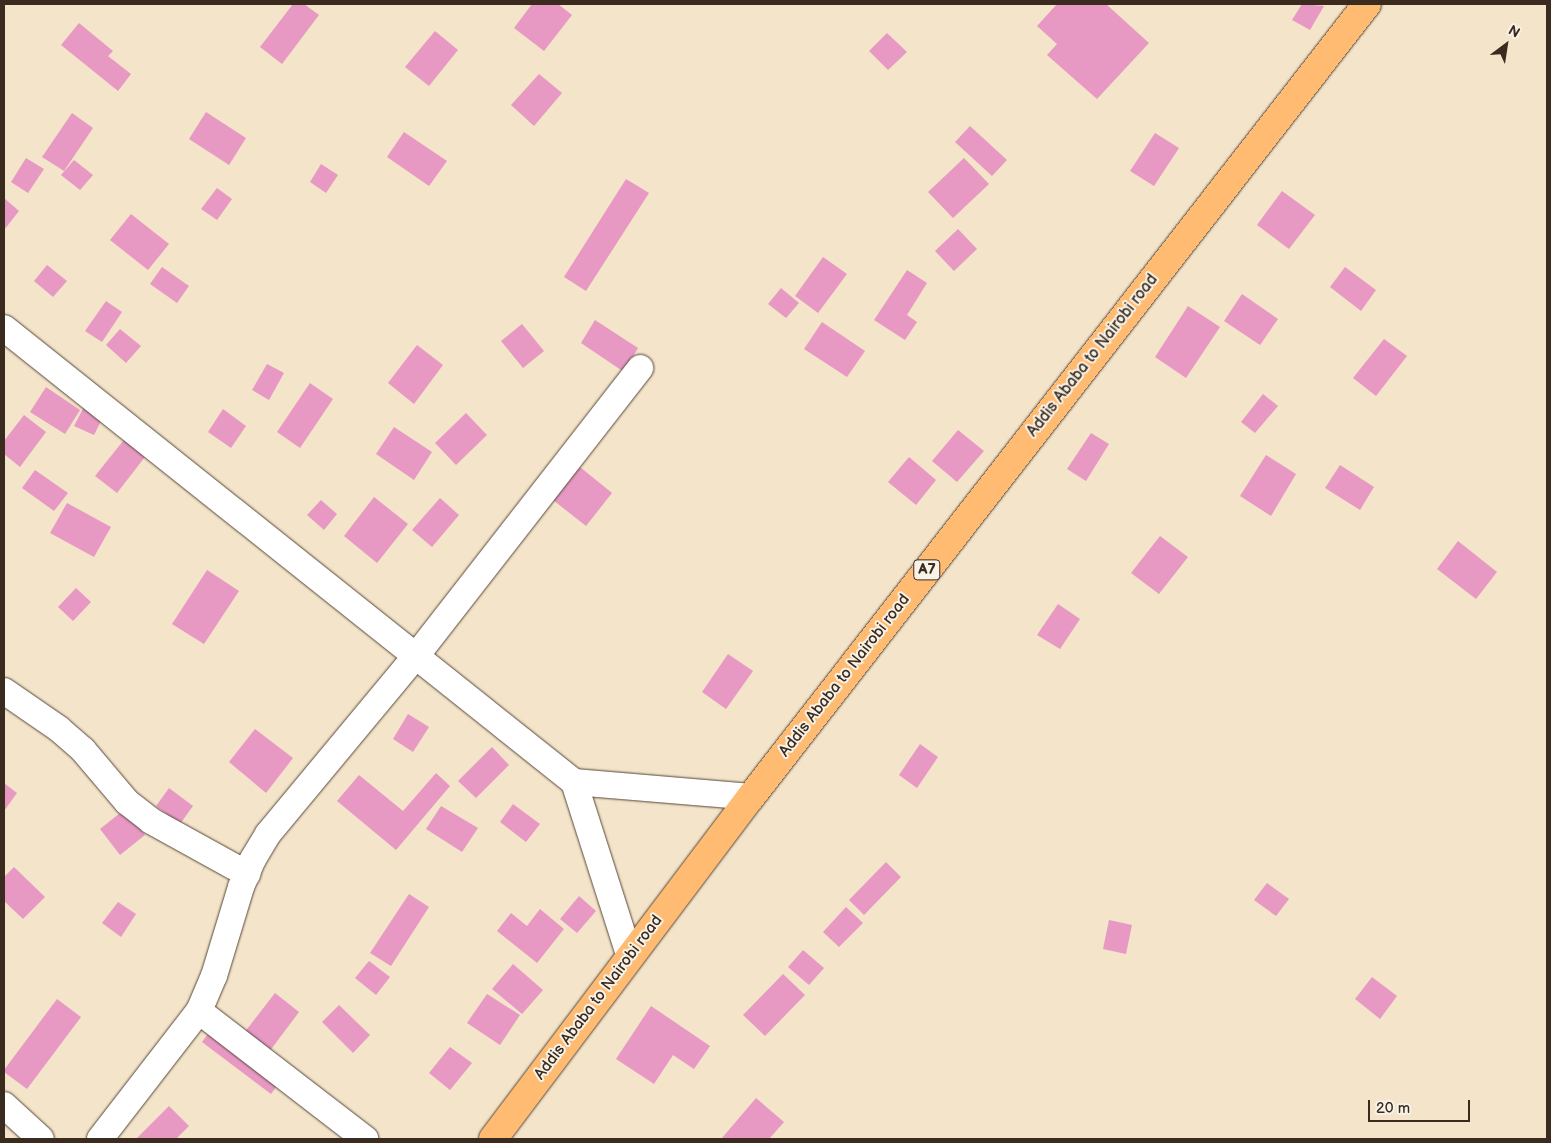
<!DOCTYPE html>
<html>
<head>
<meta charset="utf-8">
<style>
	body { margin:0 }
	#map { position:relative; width:1551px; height:1143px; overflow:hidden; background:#f3e4ca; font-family:"Balsamiq Sans",sans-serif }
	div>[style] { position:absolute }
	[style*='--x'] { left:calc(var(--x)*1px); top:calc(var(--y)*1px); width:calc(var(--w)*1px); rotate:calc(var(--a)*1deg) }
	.building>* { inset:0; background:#e799c4 }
	.roads { filter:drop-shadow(0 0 1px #574638) drop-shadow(0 0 1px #574638) }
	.street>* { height:26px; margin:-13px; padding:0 13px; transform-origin:13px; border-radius:13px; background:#fff }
	.highway>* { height:28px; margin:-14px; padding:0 14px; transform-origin:14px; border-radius:14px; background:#ffbb71 }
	span { translate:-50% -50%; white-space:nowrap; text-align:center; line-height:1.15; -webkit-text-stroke:4px #f7f3e8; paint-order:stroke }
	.shield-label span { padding:1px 4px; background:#f7f3e8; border:1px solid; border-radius:4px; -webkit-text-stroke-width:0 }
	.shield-label { font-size:15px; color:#3b2a1e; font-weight:700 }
	.street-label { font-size:16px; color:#3b2a1e }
	.frame { position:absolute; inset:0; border:5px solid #3b2a1e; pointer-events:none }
	.north { position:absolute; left:1481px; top:20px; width:50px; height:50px; -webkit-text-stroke:4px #f7f3e8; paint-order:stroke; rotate:31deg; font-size:14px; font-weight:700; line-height:20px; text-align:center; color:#3b2a1e }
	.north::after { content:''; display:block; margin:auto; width:18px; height:22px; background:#3b2a1e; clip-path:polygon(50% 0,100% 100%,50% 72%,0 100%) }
	.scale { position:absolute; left:1368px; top:1100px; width:102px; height:22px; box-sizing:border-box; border:2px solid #3b2a1e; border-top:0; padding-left:6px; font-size:15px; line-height:18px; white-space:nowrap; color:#3b2a1e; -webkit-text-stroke:4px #f7f3e8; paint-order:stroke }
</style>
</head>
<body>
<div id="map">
	<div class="building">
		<i style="clip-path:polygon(293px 4px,304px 4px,319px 15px,282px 64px,260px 47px)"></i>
		<i style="clip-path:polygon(532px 4px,558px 4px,572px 15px,544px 51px,514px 28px)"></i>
		<i style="clip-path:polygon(1057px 4px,1106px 4px,1149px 43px,1097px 99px,1047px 55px,1057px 44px,1037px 26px)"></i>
		<i style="clip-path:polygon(1302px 4px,1324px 6px,1310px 30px,1292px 20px)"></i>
		<i style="clip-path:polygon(79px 23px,113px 51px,108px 56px,131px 74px,118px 91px,61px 45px)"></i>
		<i style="clip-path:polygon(435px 31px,458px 50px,429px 86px,405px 67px)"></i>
		<i style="clip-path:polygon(887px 33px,907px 52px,888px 70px,869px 51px)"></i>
		<i style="clip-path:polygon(539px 74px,562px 93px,534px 126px,511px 105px)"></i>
		<i style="clip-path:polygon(206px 112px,246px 138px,229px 165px,189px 139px)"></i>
		<i style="clip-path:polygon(72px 113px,93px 128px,64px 171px,42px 157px)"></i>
		<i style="clip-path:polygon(970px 126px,1007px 160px,992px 176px,955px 142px)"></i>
		<i style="clip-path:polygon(404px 132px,447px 161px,429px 186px,387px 157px)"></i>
		<i style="clip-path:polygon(1155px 133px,1179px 148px,1154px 186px,1130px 171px)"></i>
		<i style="clip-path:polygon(26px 158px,44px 169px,28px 193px,11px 182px)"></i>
		<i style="clip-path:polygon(964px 158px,989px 184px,953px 218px,928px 192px)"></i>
		<i style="clip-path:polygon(74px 160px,93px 175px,80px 190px,61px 175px)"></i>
		<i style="clip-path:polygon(321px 164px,338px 175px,326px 193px,310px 182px)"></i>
		<i style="clip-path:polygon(626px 179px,649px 193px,586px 291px,564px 277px)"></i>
		<i style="clip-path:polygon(217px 188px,232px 199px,217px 220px,201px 209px)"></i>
		<i style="clip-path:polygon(1282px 191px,1315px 215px,1289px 249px,1257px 225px)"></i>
		<i style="clip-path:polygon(4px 198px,19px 211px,4px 230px)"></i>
		<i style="clip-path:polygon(131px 214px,169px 244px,148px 270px,110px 240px)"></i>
		<i style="clip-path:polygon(958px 229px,977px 249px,954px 271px,935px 251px)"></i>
		<i style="clip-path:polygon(823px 257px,847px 274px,818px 313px,795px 296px)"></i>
		<i style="clip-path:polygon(47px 265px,67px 281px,53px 297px,34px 281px)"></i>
		<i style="clip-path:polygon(162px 267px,189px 286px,177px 303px,150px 284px)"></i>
		<i style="clip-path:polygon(1345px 267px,1376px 290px,1361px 311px,1330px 287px)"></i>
		<i style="clip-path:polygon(907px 270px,927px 283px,907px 315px,917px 322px,905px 340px,874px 320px)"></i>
		<i style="clip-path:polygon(781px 288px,799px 303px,786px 318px,768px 304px)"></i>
		<i style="clip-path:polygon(1242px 294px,1278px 319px,1260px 345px,1224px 321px)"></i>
		<i style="clip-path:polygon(106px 301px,122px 312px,102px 342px,85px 331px)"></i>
		<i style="clip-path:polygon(1188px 306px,1220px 327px,1186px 378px,1155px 357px)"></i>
		<i style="clip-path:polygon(595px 320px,638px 348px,624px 372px,581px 343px)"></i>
		<i style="clip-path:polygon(822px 322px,865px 351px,847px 377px,804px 349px)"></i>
		<i style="clip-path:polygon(522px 324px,544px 351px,523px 368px,501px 341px)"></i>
		<i style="clip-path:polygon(120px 329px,141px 346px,126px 363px,106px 345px)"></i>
		<i style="clip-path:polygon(1384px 339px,1407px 356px,1376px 396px,1353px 378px)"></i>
		<i style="clip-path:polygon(417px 345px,443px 365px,414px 404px,388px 383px)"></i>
		<i style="clip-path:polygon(267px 364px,284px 373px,269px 400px,252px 390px)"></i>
		<i style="clip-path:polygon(310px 383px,333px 399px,300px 448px,277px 432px)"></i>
		<i style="clip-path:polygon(46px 387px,80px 410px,65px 434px,30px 412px)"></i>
		<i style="clip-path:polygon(1263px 394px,1278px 406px,1255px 433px,1241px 422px)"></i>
		<i style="clip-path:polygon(86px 403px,105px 413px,94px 435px,74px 426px)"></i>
		<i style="clip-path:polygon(223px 409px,246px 426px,231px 448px,208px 432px)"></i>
		<i style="clip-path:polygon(466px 413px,487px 435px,456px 465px,435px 443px)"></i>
		<i style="clip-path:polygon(24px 415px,46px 432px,20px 467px,4px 454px,4px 441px)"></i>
		<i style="clip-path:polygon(394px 427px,432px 452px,414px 480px,376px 454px)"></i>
		<i style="clip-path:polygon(958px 430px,984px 451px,957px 482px,932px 461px)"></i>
		<i style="clip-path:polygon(1091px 433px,1109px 444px,1086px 481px,1067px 469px)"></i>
		<i style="clip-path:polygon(127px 436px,148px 453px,117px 493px,95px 476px)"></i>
		<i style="clip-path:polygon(1266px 455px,1296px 474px,1271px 516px,1240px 496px)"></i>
		<i style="clip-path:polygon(909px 457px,936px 480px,916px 505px,888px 482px)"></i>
		<i style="clip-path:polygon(1340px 465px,1374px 487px,1360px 510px,1325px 488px)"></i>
		<i style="clip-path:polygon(580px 467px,612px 493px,586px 526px,553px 500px)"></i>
		<i style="clip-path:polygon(35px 470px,68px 493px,54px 511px,22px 488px)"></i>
		<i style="clip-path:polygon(374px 497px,408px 524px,377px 563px,344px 536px)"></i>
		<i style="clip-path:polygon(440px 498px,459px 515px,432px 547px,412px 530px)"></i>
		<i style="clip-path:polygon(321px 500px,337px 514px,324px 530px,307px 515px)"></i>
		<i style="clip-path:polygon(67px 503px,111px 527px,94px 557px,50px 533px)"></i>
		<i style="clip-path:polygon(1160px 536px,1188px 557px,1159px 594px,1131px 573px)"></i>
		<i style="clip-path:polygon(1458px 541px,1497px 572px,1476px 599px,1437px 569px)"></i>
		<i style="clip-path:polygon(207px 570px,239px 591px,204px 644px,172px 624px)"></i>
		<i style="clip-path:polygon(76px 588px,91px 602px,73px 621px,58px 607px)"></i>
		<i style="clip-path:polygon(1058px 604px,1080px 619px,1060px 649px,1037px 635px)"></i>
		<i style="clip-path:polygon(728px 654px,753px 671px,726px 709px,702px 692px)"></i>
		<i style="clip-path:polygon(408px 714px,429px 727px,413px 752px,393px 739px)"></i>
		<i style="clip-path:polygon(255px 729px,293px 758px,266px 793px,229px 762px)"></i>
		<i style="clip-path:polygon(920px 744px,938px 757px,917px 788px,899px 775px)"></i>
		<i style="clip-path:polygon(492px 747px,509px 765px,476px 798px,458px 781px)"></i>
		<i style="clip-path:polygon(436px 773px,450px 786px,396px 850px,337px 801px,359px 775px,403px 811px)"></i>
		<i style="clip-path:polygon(4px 783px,17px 793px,4px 811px)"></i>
		<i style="clip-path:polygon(169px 788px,193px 806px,180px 824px,156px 806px)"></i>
		<i style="clip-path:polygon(513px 804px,540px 824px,526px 842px,500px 822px)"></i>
		<i style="clip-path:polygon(441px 806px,478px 828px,462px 852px,426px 829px)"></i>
		<i style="clip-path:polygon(125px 809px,145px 835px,120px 855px,100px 829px)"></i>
		<i style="clip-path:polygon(886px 862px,901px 877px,864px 915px,849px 900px)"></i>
		<i style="clip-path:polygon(14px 867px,45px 897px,23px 919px,4px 901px,4px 877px)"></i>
		<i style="clip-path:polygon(1267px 883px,1289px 899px,1276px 916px,1254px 900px)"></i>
		<i style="clip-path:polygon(409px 894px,429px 907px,391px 966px,370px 953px)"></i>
		<i style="clip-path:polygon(579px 896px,596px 911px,577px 933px,560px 919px)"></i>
		<i style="clip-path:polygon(118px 902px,136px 914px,121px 937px,102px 923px)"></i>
		<i style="clip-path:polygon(846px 907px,863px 923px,839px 947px,823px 932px)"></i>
		<i style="clip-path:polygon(540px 909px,564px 929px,537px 963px,497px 931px,511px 913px,527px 926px)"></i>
		<i style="clip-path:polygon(1109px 920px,1132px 925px,1126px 954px,1103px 949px)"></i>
		<i style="clip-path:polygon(803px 950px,824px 968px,809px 985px,788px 967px)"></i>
		<i style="clip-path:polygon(369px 961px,390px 977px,376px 995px,355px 978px)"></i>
		<i style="clip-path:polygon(513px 964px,543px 990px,522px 1014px,492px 989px)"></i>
		<i style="clip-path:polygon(783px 974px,805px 995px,765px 1036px,743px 1015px)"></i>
		<i style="clip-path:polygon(1372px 977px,1397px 996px,1380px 1019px,1355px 999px)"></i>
		<i style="clip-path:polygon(275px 993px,299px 1012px,266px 1056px,287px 1072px,271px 1094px,202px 1042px,222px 1015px,244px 1033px)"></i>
		<i style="clip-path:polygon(487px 994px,520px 1015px,500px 1045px,467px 1023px)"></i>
		<i style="clip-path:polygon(57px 999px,81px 1017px,27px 1089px,4px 1072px,4px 1070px)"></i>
		<i style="clip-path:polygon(339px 1005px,370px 1035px,353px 1053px,322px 1022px)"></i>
		<i style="clip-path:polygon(651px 1006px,710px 1046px,694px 1069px,673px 1055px,654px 1084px,616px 1059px)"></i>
		<i style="clip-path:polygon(450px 1047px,472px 1063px,450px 1090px,429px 1073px)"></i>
		<i style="clip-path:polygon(756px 1098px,784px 1122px,769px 1139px,724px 1139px,722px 1138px)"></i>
		<i style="clip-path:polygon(169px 1106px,189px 1126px,176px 1139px,136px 1139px)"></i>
	</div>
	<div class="roads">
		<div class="street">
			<i style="--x:4;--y:328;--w:729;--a:38.54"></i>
			<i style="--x:574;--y:782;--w:184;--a:72.3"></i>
			<i style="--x:4;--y:691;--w:67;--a:34.6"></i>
			<i style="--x:59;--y:729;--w:32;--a:41"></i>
			<i style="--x:83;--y:750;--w:68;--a:49.8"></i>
			<i style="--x:127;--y:802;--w:31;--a:38"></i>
			<i style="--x:151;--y:821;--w:110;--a:28.9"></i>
			<i style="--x:574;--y:782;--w:178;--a:4.8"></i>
			<i style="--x:199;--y:1011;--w:210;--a:37.6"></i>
			<i style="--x:4;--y:1105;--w:50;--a:42.6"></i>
			<i style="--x:100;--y:1139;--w:162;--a:-52.3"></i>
			<i style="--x:199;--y:1011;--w:38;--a:-67"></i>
			<i style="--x:214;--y:976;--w:93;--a:-73.1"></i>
			<i style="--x:241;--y:887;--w:30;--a:-67"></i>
			<i style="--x:253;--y:859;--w:29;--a:-59"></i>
			<i style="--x:268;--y:834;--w:231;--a:-50.3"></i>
			<i style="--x:416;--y:656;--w:365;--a:-52.1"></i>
		</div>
		<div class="highway">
			<i style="--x:493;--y:1139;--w:428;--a:-53"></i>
			<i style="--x:751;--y:797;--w:1004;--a:-52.16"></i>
		</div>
	</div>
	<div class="shield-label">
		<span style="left:927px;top:570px">A7</span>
	</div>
	<div class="street-label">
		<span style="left:1093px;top:356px;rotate:-52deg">Addis Ababa to Nairobi road</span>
		<span style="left:845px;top:676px;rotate:-52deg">Addis Ababa to Nairobi road</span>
		<span style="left:599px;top:998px;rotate:-53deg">Addis Ababa to Nairobi road</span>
	</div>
	<div class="frame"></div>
	<div class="north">N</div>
	<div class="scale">20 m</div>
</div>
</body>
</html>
